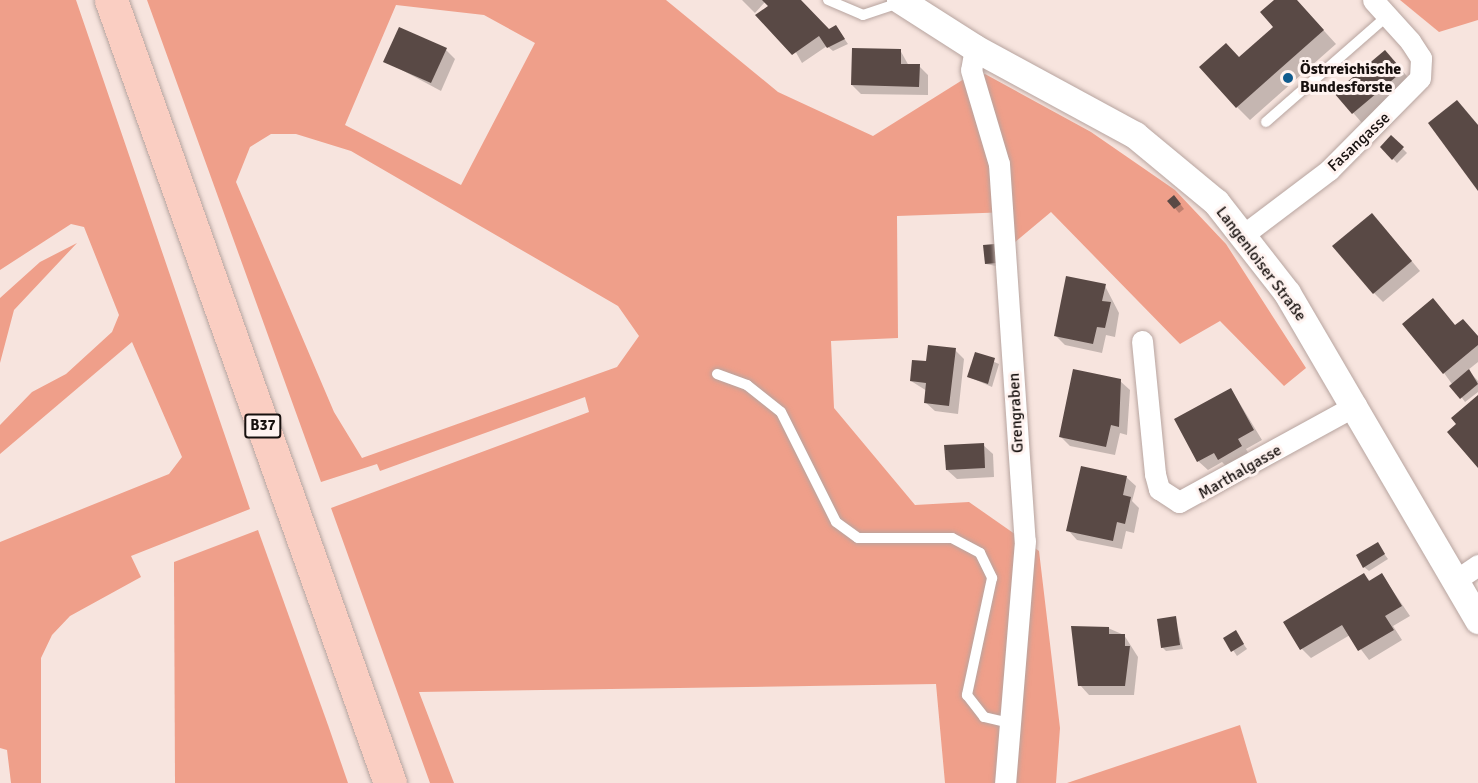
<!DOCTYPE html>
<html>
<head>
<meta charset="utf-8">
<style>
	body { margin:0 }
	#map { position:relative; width:1478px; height:783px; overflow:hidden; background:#f7e4de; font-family:Signika,sans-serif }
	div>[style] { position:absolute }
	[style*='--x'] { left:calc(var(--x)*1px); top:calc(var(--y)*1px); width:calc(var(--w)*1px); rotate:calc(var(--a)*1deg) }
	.green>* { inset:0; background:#ef9f8a }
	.shadow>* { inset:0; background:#0003 }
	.building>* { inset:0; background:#594945 }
	.roads { filter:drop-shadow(0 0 2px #b7a49f) drop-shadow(0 0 2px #b7a49f) }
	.service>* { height:10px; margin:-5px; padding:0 5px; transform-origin:5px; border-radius:5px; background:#fff }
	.minor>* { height:21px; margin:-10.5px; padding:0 10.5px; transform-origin:10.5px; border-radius:10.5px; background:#fff }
	.tertiary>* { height:27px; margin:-13.5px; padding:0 13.5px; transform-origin:13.5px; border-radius:13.5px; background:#fff }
	.primary>* { height:33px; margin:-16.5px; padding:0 16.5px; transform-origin:16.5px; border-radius:16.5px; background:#facec2 }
	.dots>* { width:16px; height:16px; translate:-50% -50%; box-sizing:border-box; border:3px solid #fff3f0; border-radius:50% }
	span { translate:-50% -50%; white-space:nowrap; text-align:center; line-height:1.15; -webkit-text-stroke:6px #fff3f0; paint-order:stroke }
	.shield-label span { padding:2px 4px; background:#fff3f0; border:2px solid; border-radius:4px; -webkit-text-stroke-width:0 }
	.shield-label { font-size:15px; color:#17100e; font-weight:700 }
	.poi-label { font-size:16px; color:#17100e; font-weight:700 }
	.left { translate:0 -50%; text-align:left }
	.street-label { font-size:16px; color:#17100e }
</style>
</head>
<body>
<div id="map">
	<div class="green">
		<i style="clip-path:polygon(0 0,76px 0,250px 509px,131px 556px,141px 577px,70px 616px,52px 635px,41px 658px,41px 783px,11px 783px,7px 750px,0 748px,0 542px,169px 474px,182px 457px,132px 342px,0 454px,0 425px,32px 392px,66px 374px,112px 332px,119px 315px,84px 227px,71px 224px,0 270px)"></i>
		<i style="clip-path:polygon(evenodd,147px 0,666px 0,778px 92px,873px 136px,964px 79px,985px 74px,1091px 132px,1175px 190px,1226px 244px,1306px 368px,1284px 386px,1220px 321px,1180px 344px,1051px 212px,1014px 243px,1011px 212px,897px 216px,898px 338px,831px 341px,834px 408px,915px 505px,969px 502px,1039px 551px,1060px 728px,1056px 783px,945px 783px,936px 684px,419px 692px,454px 783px,430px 783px,331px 508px,589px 412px,585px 397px,380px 471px,377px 464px,321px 482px,147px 0,396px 5px,484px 15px,535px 43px,461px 185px,345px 125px,396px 5px,147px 0,271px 134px,296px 134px,351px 151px,618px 306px,639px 336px,617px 367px,362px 458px,334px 412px,236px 182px,250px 147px,271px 134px)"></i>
		<i style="clip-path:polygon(1400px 0,1478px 0,1478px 20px,1439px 32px)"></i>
		<i style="clip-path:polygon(77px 243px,14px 310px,0 363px,0 298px,40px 262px)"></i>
		<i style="clip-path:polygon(258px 530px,328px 725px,348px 783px,175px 783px,174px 562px)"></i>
		<i style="clip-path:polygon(1240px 725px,1257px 783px,1067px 783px)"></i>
	</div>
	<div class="shadow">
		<i style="clip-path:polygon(742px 0,799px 0,829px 31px,836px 27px,848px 44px,833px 51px,827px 46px,802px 63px,770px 7px,765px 2px,755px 13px)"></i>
		<i style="clip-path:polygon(1277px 0,1296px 0,1336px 44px,1250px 120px,1237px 107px,1240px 59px,1275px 27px)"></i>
		<i style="clip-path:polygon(446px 50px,455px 59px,441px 91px,385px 61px)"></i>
		<i style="clip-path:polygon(900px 50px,909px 66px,919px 66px,928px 75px,928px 95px,861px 94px,852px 85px)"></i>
		<i style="clip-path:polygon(1394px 61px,1411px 81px,1362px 123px,1336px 93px)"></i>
		<i style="clip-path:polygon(1391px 137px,1407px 153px,1397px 163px,1382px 147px)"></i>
		<i style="clip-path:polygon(1169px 201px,1178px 201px,1184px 209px,1179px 213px)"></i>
		<i style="clip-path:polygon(1381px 224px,1420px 271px,1383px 302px,1374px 293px)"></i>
		<i style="clip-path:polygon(985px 247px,1001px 267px,986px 264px)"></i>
		<i style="clip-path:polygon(1105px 286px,1119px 313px,1115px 337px,1106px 335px,1102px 353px,1065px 345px,1056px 336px)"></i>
		<i style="clip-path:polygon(1478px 337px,1478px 362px,1468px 370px,1478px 381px,1478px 392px,1465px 402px,1444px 373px)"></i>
		<i style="clip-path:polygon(955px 350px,964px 359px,958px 414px,935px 411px,925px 402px,927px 391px,911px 381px,927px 363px)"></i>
		<i style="clip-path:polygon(976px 354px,999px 364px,992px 387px,969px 377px)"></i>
		<i style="clip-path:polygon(1120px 381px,1130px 390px,1127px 435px,1120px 433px,1115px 455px,1070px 446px,1060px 436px)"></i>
		<i style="clip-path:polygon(1231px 389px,1262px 440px,1246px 449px,1250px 456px,1228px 468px,1222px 462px,1208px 470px,1198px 461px)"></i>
		<i style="clip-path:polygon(983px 445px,993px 454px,994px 477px,957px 479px,947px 470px)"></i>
		<i style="clip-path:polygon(1126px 477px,1136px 486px,1132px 501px,1139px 508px,1134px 533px,1126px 531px,1122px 549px,1077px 540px,1068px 530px)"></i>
		<i style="clip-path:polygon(1377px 544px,1388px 559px,1369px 571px,1364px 567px)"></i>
		<i style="clip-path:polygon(1364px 575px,1371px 582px,1382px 575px,1410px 616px,1393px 626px,1402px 640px,1369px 660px,1350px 635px,1311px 658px,1302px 649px)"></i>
		<i style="clip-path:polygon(1175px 618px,1183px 649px,1166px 651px,1162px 647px)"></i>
		<i style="clip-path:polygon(1108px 628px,1124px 635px,1138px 657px,1134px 695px,1089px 695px,1080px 685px)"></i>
		<i style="clip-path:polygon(1235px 632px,1247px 649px,1237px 656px,1225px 638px)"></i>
	</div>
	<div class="building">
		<i style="clip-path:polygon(762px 0,801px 0,829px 29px,836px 25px,845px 39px,827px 48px,819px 36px,792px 55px,755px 15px,768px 6px)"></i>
		<i style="clip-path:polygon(1274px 0,1297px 0,1324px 30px,1236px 108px,1199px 67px,1226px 43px,1239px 57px,1273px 27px,1260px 12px)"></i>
		<i style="clip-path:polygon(399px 27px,447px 48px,431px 83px,383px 62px)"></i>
		<i style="clip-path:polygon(852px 48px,901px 49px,901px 64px,920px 64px,919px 87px,851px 85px)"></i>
		<i style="clip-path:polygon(1385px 50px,1403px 71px,1352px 114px,1334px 93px)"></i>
		<i style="clip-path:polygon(1457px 100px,1478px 125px,1478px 191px,1428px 123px)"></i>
		<i style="clip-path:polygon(1391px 135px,1404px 147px,1392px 160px,1380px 147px)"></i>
		<i style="clip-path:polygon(1174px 195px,1181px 204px,1174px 209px,1167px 201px)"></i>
		<i style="clip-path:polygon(1372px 213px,1412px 261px,1373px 294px,1332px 246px)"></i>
		<i style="clip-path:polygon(995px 244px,997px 263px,985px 264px,983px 245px)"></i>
		<i style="clip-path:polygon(1066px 276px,1106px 284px,1102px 301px,1111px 302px,1105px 328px,1097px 327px,1093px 344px,1054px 336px)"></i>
		<i style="clip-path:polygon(1433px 298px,1455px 325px,1463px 319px,1478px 336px,1478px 345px,1443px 374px,1402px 324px)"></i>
		<i style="clip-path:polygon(928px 345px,956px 348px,949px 406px,924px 403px,926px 383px,910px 381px,912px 360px,926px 361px)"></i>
		<i style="clip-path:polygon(975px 352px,995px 358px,988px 384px,967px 377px)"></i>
		<i style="clip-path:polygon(1073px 369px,1121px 379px,1119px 427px,1111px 425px,1106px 447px,1059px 437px)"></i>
		<i style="clip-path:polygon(1469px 369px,1478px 384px,1460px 399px,1449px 386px)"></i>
		<i style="clip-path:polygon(1231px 388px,1254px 430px,1238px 439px,1242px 446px,1218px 460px,1214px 453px,1197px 462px,1174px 419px)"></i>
		<i style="clip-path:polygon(1478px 395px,1478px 468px,1447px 432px,1456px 424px,1451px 418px)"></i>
		<i style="clip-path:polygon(984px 443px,985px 468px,946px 470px,944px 445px)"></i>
		<i style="clip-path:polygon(1081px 466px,1127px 476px,1123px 495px,1131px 497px,1128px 511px,1125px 524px,1117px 522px,1113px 541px,1066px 531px)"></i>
		<i style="clip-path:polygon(1378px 542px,1385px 554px,1363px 568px,1356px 555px)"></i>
		<i style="clip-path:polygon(1364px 573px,1369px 581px,1382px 573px,1402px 606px,1385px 616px,1394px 630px,1358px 651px,1342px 625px,1300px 650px,1283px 622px)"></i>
		<i style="clip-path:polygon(1176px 616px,1180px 645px,1161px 648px,1157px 619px)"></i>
		<i style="clip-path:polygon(1071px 626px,1109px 627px,1109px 634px,1125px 634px,1125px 646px,1130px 646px,1125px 686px,1078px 686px)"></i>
		<i style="clip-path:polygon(1236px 630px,1244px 644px,1231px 652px,1223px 638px)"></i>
	</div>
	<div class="roads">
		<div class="service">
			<i style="--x:828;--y:0;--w:38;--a:23"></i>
			<i style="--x:863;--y:15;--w:41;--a:-18.4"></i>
			<i style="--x:1266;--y:122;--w:161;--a:-41.2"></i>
			<i style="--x:717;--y:374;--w:32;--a:20"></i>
			<i style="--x:747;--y:385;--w:43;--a:38.5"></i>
			<i style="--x:781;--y:412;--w:123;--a:63.4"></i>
			<i style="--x:836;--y:522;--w:27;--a:36"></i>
			<i style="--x:858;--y:538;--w:94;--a:0"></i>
			<i style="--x:952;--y:538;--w:32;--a:28"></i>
			<i style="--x:980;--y:553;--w:28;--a:64"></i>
			<i style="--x:992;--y:578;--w:120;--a:102.1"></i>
			<i style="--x:967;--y:695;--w:28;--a:52"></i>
			<i style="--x:984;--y:717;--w:28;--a:13"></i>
		</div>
		<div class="minor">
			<i style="--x:975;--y:48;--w:22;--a:100"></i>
			<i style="--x:971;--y:70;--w:98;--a:73.4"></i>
			<i style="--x:999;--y:164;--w:378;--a:86.1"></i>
			<i style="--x:1025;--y:541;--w:243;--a:94.7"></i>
			<i style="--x:1243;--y:235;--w:108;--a:-37.1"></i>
			<i style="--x:1329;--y:170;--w:129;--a:-45.3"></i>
			<i style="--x:1420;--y:78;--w:20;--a:-87"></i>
			<i style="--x:1421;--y:58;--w:20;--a:-123"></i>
			<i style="--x:1410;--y:41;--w:55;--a:-132.1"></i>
			<i style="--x:1142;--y:341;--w:134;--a:84.4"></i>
			<i style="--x:1155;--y:474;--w:16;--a:75"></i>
			<i style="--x:1159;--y:489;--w:24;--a:33"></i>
			<i style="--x:1179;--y:502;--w:202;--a:-28.7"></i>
			<i style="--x:1456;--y:580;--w:27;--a:-34"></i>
		</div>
		<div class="tertiary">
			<i style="--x:900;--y:0;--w:89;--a:32.6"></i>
			<i style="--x:975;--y:48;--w:182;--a:28.5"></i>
			<i style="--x:1135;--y:135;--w:105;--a:39.6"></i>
			<i style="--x:1216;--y:202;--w:115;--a:52"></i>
			<i style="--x:1287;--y:293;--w:379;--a:59.7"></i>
		</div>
		<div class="primary">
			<i style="--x:111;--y:0;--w:831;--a:70.39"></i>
		</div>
	</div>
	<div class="dots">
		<i style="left:1288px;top:78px;background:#0f5b8e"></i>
	</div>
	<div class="shield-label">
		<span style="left:263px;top:426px">B37</span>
	</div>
	<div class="poi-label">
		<span class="left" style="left:1300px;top:78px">Östrreichische<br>Bundesforste</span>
	</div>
	<div class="street-label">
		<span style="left:1359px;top:142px;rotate:-43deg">Fasangasse</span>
		<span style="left:1261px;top:264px;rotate:53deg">Langenloiser Straße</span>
		<span style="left:1016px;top:413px;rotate:-93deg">Grengraben</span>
		<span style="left:1240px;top:472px;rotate:-30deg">Marthalgasse</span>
	</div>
</div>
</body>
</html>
